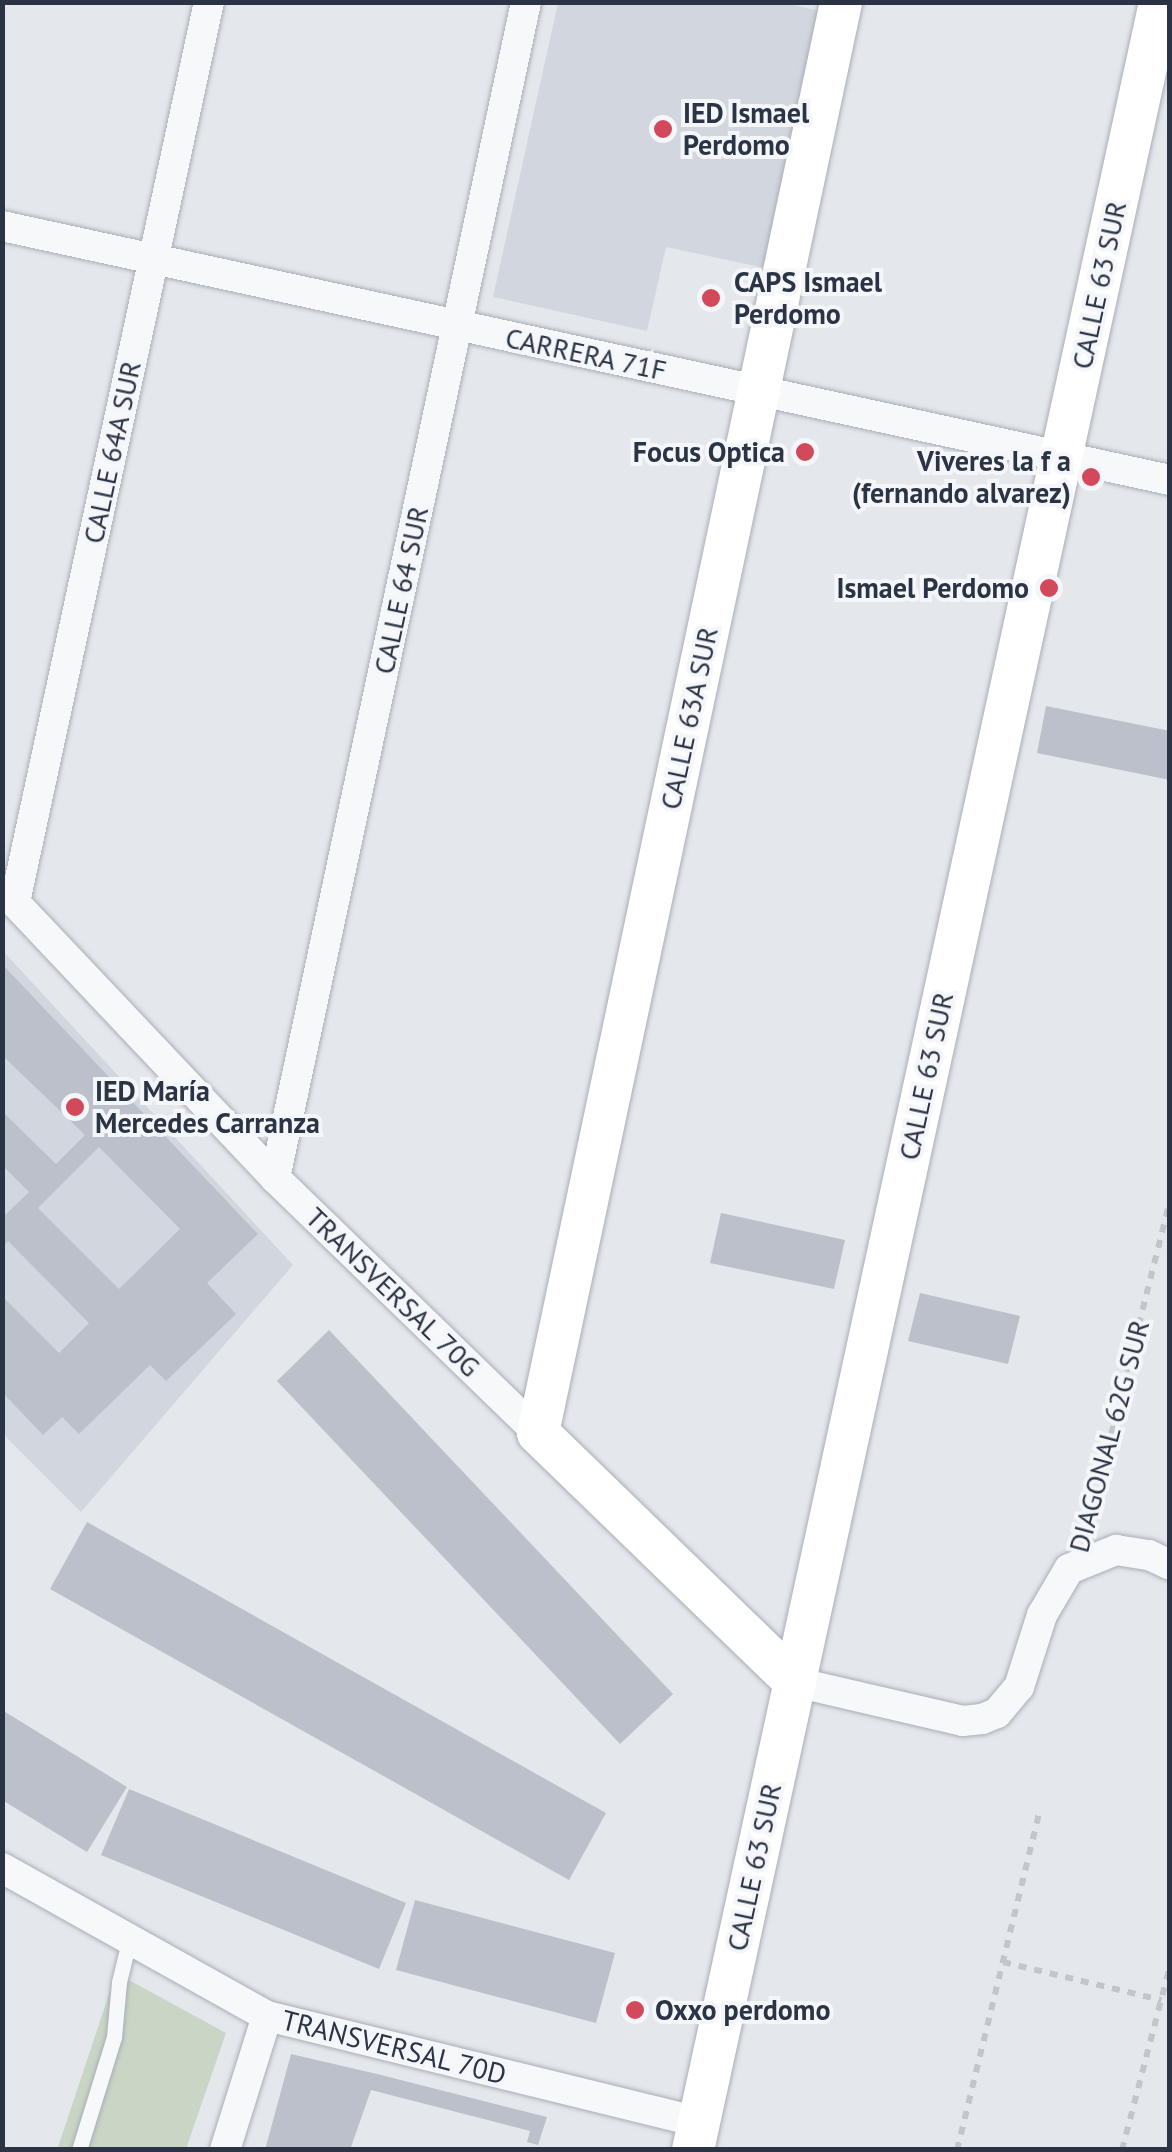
<!DOCTYPE html>
<html>
<head>
<meta charset="utf-8">
<style>
	body { margin:0 }
	#map { position:relative; width:1172px; height:2152px; overflow:hidden; background:#e4e7ec; font-family:"PT Sans",sans-serif }
	div>[style] { position:absolute }
	[style*='--x'] { left:calc(var(--x)*1px); top:calc(var(--y)*1px); width:calc(var(--w)*1px); rotate:calc(var(--a)*1deg) }
	.built>* { inset:0; background:#d2d6de }
	.green>* { inset:0; background:#c9d6c5 }
	.building>* { inset:0; background:#bbc0ca }
	.path>* { height:6px; margin-top:-3px; transform-origin:0; background:repeating-linear-gradient(90deg,#c2c5cb 0 8px,transparent 0 16px) }
	.roads { filter:drop-shadow(0 0 2px #a9aeb7) drop-shadow(0 0 2px #a9aeb7) }
	.lane>* { height:15px; margin:-7.5px; padding:0 7.5px; transform-origin:7.5px; border-radius:7.5px; background:#f7f8fa }
	.street>* { height:30px; margin:-15px; padding:0 15px; transform-origin:15px; border-radius:15px; background:#f7f8fa }
	.secondary>* { height:42px; margin:-21px; padding:0 21px; transform-origin:21px; border-radius:21px; background:#fff }
	.dots>* { width:28px; height:28px; translate:-50% -50%; box-sizing:border-box; border:5px solid #f4f6f9; border-radius:50% }
	span { translate:-50% -50%; white-space:nowrap; text-align:center; line-height:1.15; -webkit-text-stroke:8px #f4f6f9; paint-order:stroke }
	.poi-label { font-size:28px; color:#2b3445; font-weight:700 }
	.left { translate:0 -50%; text-align:left }
	.right { translate:-100% -50%; text-align:right }
	.street-label { font-size:28px; color:#2b3445 }
	.frame { position:absolute; inset:0; border:5px solid #2b3445; pointer-events:none }
</style>
</head>
<body>
<div id="map">
	<div class="built">
		<i style="clip-path:polygon(781px 2px,823px 12px,765px 268px,666px 247px,647px 331px,493px 297px,558px 3px)"></i>
		<i style="clip-path:polygon(2px 950px,293px 1265px,81px 1512px,3px 1434px)"></i>
	</div>
	<div class="green">
		<i style="clip-path:polygon(116px 1973px,226px 2033px,186px 2149px,57px 2150px)"></i>
	</div>
	<div class="building">
		<i style="clip-path:polygon(1046px 706px,1170px 731px,1170px 780px,1037px 753px)"></i>
		<i style="clip-path:polygon(evenodd,2px 964px,258px 1234px,207px 1283px,236px 1314px,166px 1381px,150px 1365px,79px 1434px,62px 1417px,43px 1435px,2px 1392px,2px 1296px,59px 1353px,89px 1323px,8px 1241px,2px 1247px,2px 1218px,29px 1192px,2px 1165px,2px 1111px,56px 1164px,85px 1135px,2px 1055px,2px 964px,99px 1147px,180px 1229px,119px 1289px,38px 1208px,99px 1147px)"></i>
		<i style="clip-path:polygon(721px 1213px,845px 1240px,834px 1289px,710px 1263px)"></i>
		<i style="clip-path:polygon(920px 1293px,1020px 1316px,1008px 1364px,908px 1341px)"></i>
		<i style="clip-path:polygon(329px 1330px,673px 1694px,620px 1744px,277px 1381px)"></i>
		<i style="clip-path:polygon(87px 1522px,606px 1813px,569px 1880px,50px 1589px)"></i>
		<i style="clip-path:polygon(2px 1710px,127px 1787px,87px 1852px,2px 1800px)"></i>
		<i style="clip-path:polygon(129px 1789px,406px 1903px,379px 1969px,101px 1855px)"></i>
		<i style="clip-path:polygon(415px 1900px,615px 1953px,596px 2023px,396px 1970px)"></i>
		<i style="clip-path:polygon(291px 2054px,377px 2074px,547px 2117px,538px 2145px,527px 2142px,530px 2131px,371px 2090px,350px 2150px,265px 2150px)"></i>
	</div>
	<div class="path">
		<i style="--x:1088;--y:1527;--w:337;--a:-75.9"></i>
		<i style="--x:1003;--y:1962;--w:163;--a:13.5"></i>
		<i style="--x:957;--y:2150;--w:350;--a:-76.3"></i>
		<i style="--x:1122;--y:2150;--w:190;--a:-75.4"></i>
	</div>
	<div class="roads">
		<div class="lane">
			<i style="--x:79;--y:2150;--w:118;--a:-72.8"></i>
			<i style="--x:114;--y:2037;--w:55;--a:-84.8"></i>
			<i style="--x:119;--y:1982;--w:46;--a:-76.3"></i>
		</div>
		<div class="street">
			<i style="--x:2;--y:226;--w:1195;--a:12.27"></i>
			<i style="--x:2;--y:889;--w:398;--a:46.6"></i>
			<i style="--x:275;--y:1178;--w:366;--a:44.1"></i>
			<i style="--x:15;--y:902;--w:921;--a:-77.84"></i>
			<i style="--x:275;--y:1178;--w:1202;--a:-77.95"></i>
			<i style="--x:795;--y:1682;--w:172;--a:13.1"></i>
			<i style="--x:963;--y:1721;--w:19;--a:-6"></i>
			<i style="--x:982;--y:1719;--w:16;--a:-22"></i>
			<i style="--x:997;--y:1713;--w:34;--a:-50"></i>
			<i style="--x:1019;--y:1687;--w:76;--a:-72.3"></i>
			<i style="--x:1042;--y:1615;--w:53;--a:-59.6"></i>
			<i style="--x:1069;--y:1569;--w:51;--a:-22"></i>
			<i style="--x:1116;--y:1550;--w:33;--a:9"></i>
			<i style="--x:1149;--y:1555;--w:23;--a:25"></i>
			<i style="--x:2;--y:1868;--w:304;--a:29.2"></i>
			<i style="--x:267;--y:2016;--w:445;--a:13.8"></i>
			<i style="--x:225;--y:2150;--w:140;--a:-72.6"></i>
		</div>
		<div class="secondary">
			<i style="--x:795;--y:1682;--w:358;--a:-135.9"></i>
			<i style="--x:538;--y:1433;--w:1463;--a:-78.04"></i>
			<i style="--x:693;--y:2150;--w:2198;--a:-77.73"></i>
		</div>
	</div>
	<div class="dots">
		<i style="left:663px;top:129px;background:#d1495b"></i>
		<i style="left:711px;top:298px;background:#d1495b"></i>
		<i style="left:805px;top:452px;background:#d1495b"></i>
		<i style="left:1091px;top:477px;background:#d1495b"></i>
		<i style="left:1049px;top:588px;background:#d1495b"></i>
		<i style="left:75px;top:1107px;background:#d1495b"></i>
		<i style="left:635px;top:2010px;background:#d1495b"></i>
	</div>
	<div class="poi-label">
		<span class="left" style="left:683px;top:129px">IED Ismael<br>Perdomo</span>
		<span class="left" style="left:734px;top:298px">CAPS Ismael<br>Perdomo</span>
		<span class="right" style="left:785px;top:452px">Focus Optica</span>
		<span class="right" style="left:1071px;top:477px">Viveres la f a<br>(fernando alvarez)</span>
		<span class="right" style="left:1029px;top:588px">Ismael Perdomo</span>
		<span class="left" style="left:95px;top:1107px">IED María<br>Mercedes Carranza</span>
		<span class="left" style="left:655px;top:2010px">Oxxo perdomo</span>
	</div>
	<div class="street-label">
		<span style="left:1099px;top:285px;rotate:-78deg">CALLE 63 SUR</span>
		<span style="left:586px;top:354px;rotate:12deg">CARRERA 71F</span>
		<span style="left:112px;top:452px;rotate:-78deg">CALLE 64A SUR</span>
		<span style="left:401px;top:590px;rotate:-78deg">CALLE 64 SUR</span>
		<span style="left:689px;top:718px;rotate:-78deg">CALLE 63A SUR</span>
		<span style="left:926px;top:1076px;rotate:-78deg">CALLE 63 SUR</span>
		<span style="left:393px;top:1292px;rotate:44deg">TRANSVERSAL 70G</span>
		<span style="left:1109px;top:1436px;rotate:-75deg">DIAGONAL 62G SUR</span>
		<span style="left:754px;top:1867px;rotate:-78deg">CALLE 63 SUR</span>
		<span style="left:394px;top:2047px;rotate:14deg">TRANSVERSAL 70D</span>
	</div>
	<div class="frame"></div>
</div>
</body>
</html>
